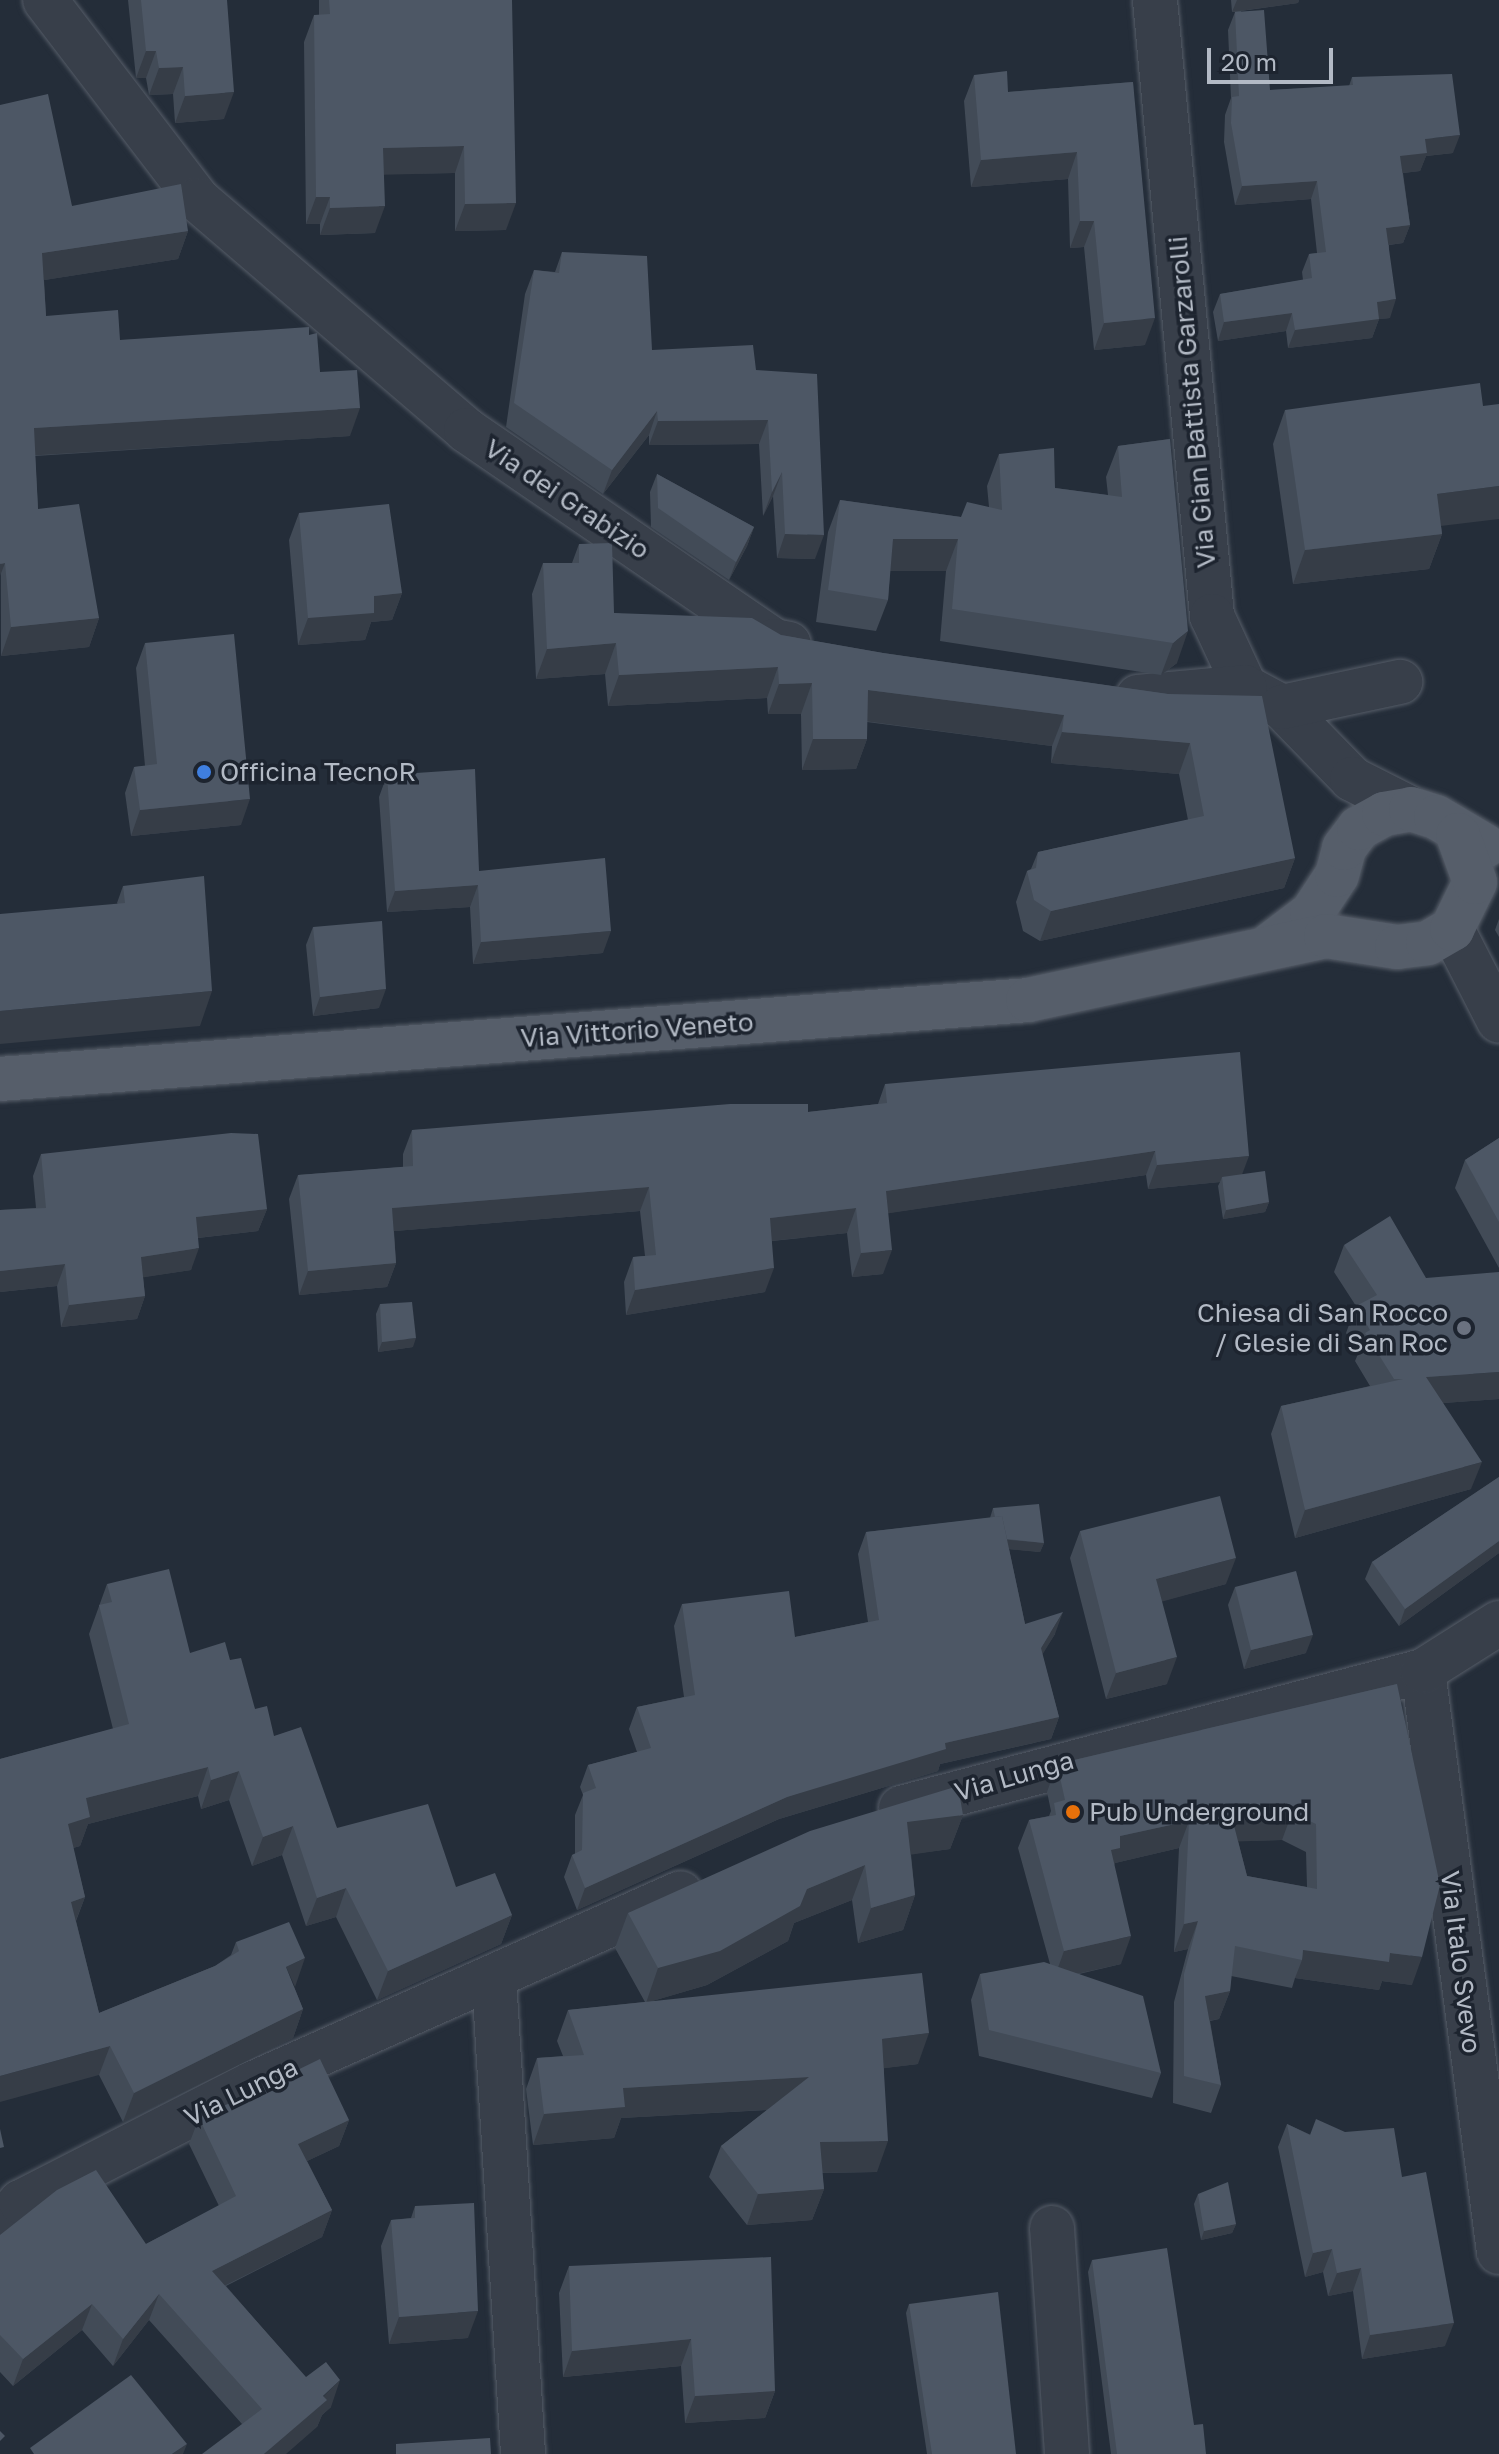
<!DOCTYPE html>
<html>
<head>
<meta charset="utf-8">
<style>
	body { margin:0 }
	#map { position:relative; width:1499px; height:2454px; overflow:hidden; background:#242d39; font-family:"Golos Text",sans-serif }
	div>[style] { position:absolute }
	[style*='--x'] { left:calc(var(--x)*1px); top:calc(var(--y)*1px); width:calc(var(--w)*1px); rotate:calc(var(--a)*1deg) }
	.roads { filter:drop-shadow(0 0 2px #565d68) drop-shadow(0 0 2px #565d68) }
	.minor>* { height:44px; margin:-22px; padding:0 22px; transform-origin:22px; border-radius:22px; background:#383f4a }
	.major>* { height:44px; margin:-22px; padding:0 22px; transform-origin:22px; border-radius:22px; background:#565e6a }
	.wall>* { inset:0; background:#424b57 }
	.shaded-wall>* { inset:0; background:#363d47 }
	.building>* { inset:0; background:#4d5765 }
	.dots>* { width:22px; height:22px; translate:-50% -50%; box-sizing:border-box; border:4px solid #1d242f; border-radius:50% }
	span { translate:-50% -50%; white-space:nowrap; text-align:center; line-height:1.15; -webkit-text-stroke:7px #1d242f; paint-order:stroke }
	.street-label { font-size:26px; color:#b3bac5 }
	.poi-label { font-size:26px; color:#b3bac5 }
	.left { translate:0 -50%; text-align:left }
	.right { translate:-100% -50%; text-align:right }
	.scale { position:absolute; left:1207px; top:48px; width:126px; height:36px; box-sizing:border-box; border:4px solid #b3bac5; border-top:0; padding-left:10px; font-size:24px; line-height:28px; white-space:nowrap; color:#b3bac5; -webkit-text-stroke:6px #1d242f; paint-order:stroke }
</style>
</head>
<body>
<div id="map">
	<div class="roads">
		<div class="minor">
			<i style="--x:45;--y:0;--w:252;--a:52.6"></i>
			<i style="--x:198;--y:200;--w:353;--a:40.6"></i>
			<i style="--x:466;--y:430;--w:373;--a:34.4"></i>
			<i style="--x:774;--y:641;--w:15;--a:11"></i>
			<i style="--x:1155;--y:0;--w:619;--a:84.71"></i>
			<i style="--x:1212;--y:616;--w:78;--a:65.1"></i>
			<i style="--x:1245;--y:687;--w:42;--a:28.4"></i>
			<i style="--x:1282;--y:707;--w:100;--a:45.8"></i>
			<i style="--x:1352;--y:779;--w:66;--a:27"></i>
			<i style="--x:1138;--y:697;--w:107;--a:-5.3"></i>
			<i style="--x:1282;--y:707;--w:121;--a:-12"></i>
			<i style="--x:1452;--y:929;--w:103;--a:62.9"></i>
			<i style="--x:1423;--y:1671;--w:586;--a:82.55"></i>
			<i style="--x:901;--y:1808;--w:540;--a:-14.71"></i>
			<i style="--x:1423;--y:1671;--w:90;--a:-32.3"></i>
			<i style="--x:494;--y:1979;--w:476;--a:86.5"></i>
			<i style="--x:0;--y:2225;--w:31;--a:-48"></i>
			<i style="--x:21;--y:2202;--w:259;--a:-27.1"></i>
			<i style="--x:252;--y:2084;--w:469;--a:-24"></i>
			<i style="--x:1052;--y:2228;--w:226;--a:86.2"></i>
		</div>
		<div class="major">
			<i style="--x:1270;--y:945;--w:53;--a:-37.3"></i>
			<i style="--x:1312;--y:913;--w:45;--a:-56.7"></i>
			<i style="--x:1337;--y:875;--w:28;--a:-75"></i>
			<i style="--x:1344;--y:848;--w:25;--a:-53"></i>
			<i style="--x:1359;--y:828;--w:29;--a:-29"></i>
			<i style="--x:1384;--y:814;--w:27;--a:-10"></i>
			<i style="--x:1411;--y:809;--w:26;--a:18"></i>
			<i style="--x:1436;--y:817;--w:57;--a:30.6"></i>
			<i style="--x:0;--y:1079;--w:1031;--a:-4.39"></i>
			<i style="--x:1028;--y:1000;--w:305;--a:-12.1"></i>
			<i style="--x:1326;--y:936;--w:72;--a:8.8"></i>
			<i style="--x:1397;--y:947;--w:31;--a:-7"></i>
			<i style="--x:1428;--y:943;--w:28;--a:-30"></i>
			<i style="--x:1452;--y:929;--w:52;--a:-63.9"></i>
			<i style="--x:1475;--y:882;--w:50;--a:-109.9"></i>
		</div>
	</div>
	<div class="wall">
		<i style="clip-path:polygon(128px 0,227px 0,224px 119px,175px 123px,173px 94px,149px 95px,146px 78px,136px 78px)"></i>
		<i style="clip-path:polygon(319px 0,512px 0,506px 230px,455px 231px,455px 173px,384px 174px,375px 233px,320px 235px,320px 224px,306px 224px,304px 42px,314px 15px,319px 15px)"></i>
		<i style="clip-path:polygon(1231px 0,1299px 0,1298px 3px,1241px 11px,1270px 90px,1349px 86px,1352px 77px,1453px 153px,1426px 156px,1420px 171px,1403px 173px,1410px 225px,1403px 243px,1389px 245px,1390px 318px,1379px 319px,1372px 338px,1288px 348px,1286px 331px,1218px 341px,1213px 312px,1220px 294px,1303px 280px,1302px 272px,1309px 254px,1317px 253px,1311px 199px,1235px 205px,1224px 142px,1225px 115px,1231px 98px,1228px 30px,1235px 12px,1232px 12px)"></i>
		<i style="clip-path:polygon(974px 75px,1008px 92px,1133px 82px,1145px 345px,1094px 350px,1084px 247px,1070px 248px,1068px 179px,971px 187px,964px 101px)"></i>
		<i style="clip-path:polygon(0 105px,72px 206px,188px 231px,178px 259px,44px 280px,46px 316px,120px 340px,309px 335px,320px 372px,350px 436px,35px 456px,38px 509px,99px 618px,89px 647px,1px 656px)"></i>
		<i style="clip-path:polygon(562px 252px,652px 350px,756px 370px,815px 559px,777px 558px,773px 496px,763px 516px,759px 444px,649px 445px,649px 435px,603px 494px,506px 427px,525px 294px,534px 270px,555px 272px)"></i>
		<i style="clip-path:polygon(1285px 410px,1441px 526px,1442px 534px,1429px 569px,1293px 584px,1273px 444px)"></i>
		<i style="clip-path:polygon(1170px 439px,1177px 663px,1161px 675px,940px 641px,946px 571px,890px 571px,888px 600px,876px 631px,816px 622px,828px 532px,840px 500px,961px 517px,989px 507px,987px 486px,999px 454px,1055px 488px,1108px 495px,1106px 477px,1118px 446px)"></i>
		<i style="clip-path:polygon(657px 474px,754px 527px,747px 546px,729px 580px,651px 527px,650px 492px)"></i>
		<i style="clip-path:polygon(299px 513px,402px 593px,392px 620px,371px 622px,365px 640px,298px 645px,289px 540px)"></i>
		<i style="clip-path:polygon(579px 544px,614px 613px,781px 635px,883px 653px,1168px 694px,1295px 858px,1284px 888px,1040px 941px,1023px 931px,1016px 902px,1027px 871px,1031px 869px,1038px 852px,1188px 820px,1179px 774px,1051px 763px,1052px 746px,867px 722px,867px 739px,856px 769px,802px 770px,801px 714px,768px 714px,767px 698px,608px 706px,605px 674px,536px 679px,532px 594px,543px 563px,572px 563px)"></i>
		<i style="clip-path:polygon(145px 643px,241px 825px,131px 836px,125px 793px,134px 767px,145px 766px,136px 668px)"></i>
		<i style="clip-path:polygon(387px 775px,479px 871px,603px 953px,473px 964px,470px 907px,387px 912px,379px 797px)"></i>
		<i style="clip-path:polygon(123px 886px,200px 1026px,117px 903px)"></i>
		<i style="clip-path:polygon(1499px 919px,1499px 937px,1495px 930px)"></i>
		<i style="clip-path:polygon(313px 927px,379px 1008px,313px 1016px,306px 945px)"></i>
		<i style="clip-path:polygon(885px 1084px,1242px 1174px,1269px 1202px,1265px 1212px,1223px 1219px,1218px 1186px,1220px 1182px,1148px 1189px,1146px 1175px,888px 1213px,883px 1274px,852px 1277px,847px 1233px,772px 1241px,765px 1292px,626px 1315px,624px 1282px,633px 1257px,645px 1256px,640px 1211px,394px 1231px,396px 1263px,387px 1287px,299px 1295px,289px 1199px,298px 1175px,403px 1167px,403px 1154px,412px 1130px,808px 1112px,878px 1104px)"></i>
		<i style="clip-path:polygon(1499px 1138px,1499px 1268px,1455px 1188px,1465px 1160px)"></i>
		<i style="clip-path:polygon(41px 1154px,267px 1209px,258px 1231px,198px 1238px,191px 1270px,143px 1277px,145px 1296px,137px 1319px,61px 1327px,57px 1286px,0 1292px,0 1210px,36px 1208px,33px 1176px)"></i>
		<i style="clip-path:polygon(1344px 1245px,1499px 1399px,1443px 1403px,1471px 1489px,1295px 1538px,1271px 1434px,1281px 1406px,1370px 1386px,1355px 1361px,1358px 1354px,1346px 1333px,1356px 1306px,1334px 1272px)"></i>
		<i style="clip-path:polygon(380px 1304px,413px 1347px,378px 1352px,376px 1314px)"></i>
		<i style="clip-path:polygon(1499px 1477px,1499px 1553px,1399px 1626px,1365px 1579px,1372px 1562px)"></i>
		<i style="clip-path:polygon(993px 1508px,1044px 1543px,1040px 1552px,1009px 1549px,1025px 1624px,1055px 1634px,1042px 1654px,1059px 1717px,1051px 1739px,940px 1764px,938px 1771px,779px 1819px,577px 1910px,564px 1877px,572px 1855px,575px 1854px,575px 1815px,583px 1795px,580px 1787px,588px 1765px,637px 1752px,629px 1729px,637px 1707px,684px 1697px,674px 1626px,682px 1604px,795px 1637px,868px 1622px,858px 1554px,866px 1532px,990px 1518px)"></i>
		<i style="clip-path:polygon(1080px 1531px,1226px 1584px,1162px 1601px,1167px 1684px,1106px 1699px,1070px 1558px)"></i>
		<i style="clip-path:polygon(107px 1584px,190px 1653px,230px 1660px,255px 1709px,337px 1828px,512px 1915px,501px 1944px,377px 2000px,336px 1917px,306px 1926px,282px 1855px,252px 1866px,229px 1800px,201px 1809px,198px 1796px,88px 1824px,80px 1846px,73px 1848px,85px 1897px,76px 1921px,99px 2013px,215px 1966px,231px 1955px,236px 1942px,294px 1987px,303px 2009px,293px 2038px,123px 2122px,99px 2075px,0 1759px,113px 1729px,89px 1634px)"></i>
		<i style="clip-path:polygon(1235px 1587px,1306px 1653px,1244px 1669px,1228px 1605px)"></i>
		<i style="clip-path:polygon(evenodd,1397px 1684px,1412px 1985px,1382px 1981px,1379px 1990px,1295px 1978px,1292px 1988px,1231px 1976px,1230px 1991px,1219px 2019px,1210px 2021px,1221px 2085px,1211px 2113px,1173px 2103px,1174px 2002px,1188px 1949px,1174px 1952px,1179px 1848px,1115px 1863px,1114px 1865px,1121px 1964px,1079px 1974px,1161px 2073px,1152px 2098px,979px 2056px,971px 2000px,980px 1974px,1050px 1964px,1018px 1848px,1029px 1820px,1049px 1816px,1051px 1811px,1047px 1792px,1057px 1764px,1397px 1684px,1282px 1840px,1306px 1852px,1307px 1887px,1247px 1876px,1238px 1841px,1282px 1840px)"></i>
		<i style="clip-path:polygon(963px 1815px,950px 1849px,911px 1854px,915px 1895px,903px 1930px,858px 1943px,852px 1900px,794px 1923px,788px 1941px,707px 1985px,652px 2001px,918px 2064px,884px 2068px,877px 2172px,822px 2173px,824px 2189px,812px 2220px,747px 2225px,709px 2177px,721px 2146px,767px 2110px,621px 2118px,614px 2138px,533px 2145px,526px 2089px,537px 2058px,563px 2056px,557px 2041px,568px 2010px,645px 2002px,615px 1948px,628px 1913px)"></i>
		<i style="clip-path:polygon(199px 2118px,349px 2120px,339px 2146px,307px 2161px,332px 2210px,322px 2237px,226px 2286px,331px 2407px,322px 2415px,317px 2427px,242px 2424px,149px 2320px,113px 2366px,82px 2330px,13px 2386px,0 2372px,0 2235px,146px 2244px,219px 2206px,189px 2144px)"></i>
		<i style="clip-path:polygon(1287px 2124px,1402px 2177px,1445px 2346px,1362px 2359px,1353px 2291px,1328px 2296px,1323px 2272px,1305px 2277px,1278px 2147px)"></i>
		<i style="clip-path:polygon(1198px 2194px,1236px 2224px,1232px 2233px,1201px 2240px,1194px 2204px)"></i>
		<i style="clip-path:polygon(415px 2206px,468px 2338px,389px 2344px,381px 2246px,391px 2220px,411px 2218px)"></i>
		<i style="clip-path:polygon(1092px 2260px,1194px 2425px,1206px 2454px,1111px 2454px,1088px 2272px)"></i>
		<i style="clip-path:polygon(569px 2266px,775px 2391px,765px 2418px,685px 2423px,681px 2366px,563px 2377px,559px 2293px)"></i>
		<i style="clip-path:polygon(909px 2304px,1016px 2454px,927px 2454px,906px 2313px)"></i>
	</div>
	<div class="shaded-wall">
		<i style="clip-path:polygon(1237px 0,1299px 0,1298px 3px,1232px 12px)"></i>
		<i style="clip-path:polygon(146px 51px,156px 51px,146px 78px,136px 78px)"></i>
		<i style="clip-path:polygon(183px 67px,173px 94px,149px 95px,159px 68px)"></i>
		<i style="clip-path:polygon(234px 92px,224px 119px,175px 123px,185px 96px)"></i>
		<i style="clip-path:polygon(1460px 135px,1453px 153px,1426px 156px,1420px 171px,1394px 174px,1400px 156px,1425px 139px)"></i>
		<i style="clip-path:polygon(464px 146px,455px 173px,373px 175px,383px 148px)"></i>
		<i style="clip-path:polygon(1077px 152px,1068px 179px,971px 187px,981px 160px)"></i>
		<i style="clip-path:polygon(1317px 181px,1311px 199px,1235px 205px,1242px 186px)"></i>
		<i style="clip-path:polygon(316px 197px,330px 197px,320px 224px,306px 224px)"></i>
		<i style="clip-path:polygon(516px 203px,506px 230px,455px 231px,465px 204px)"></i>
		<i style="clip-path:polygon(385px 206px,375px 233px,320px 235px,330px 208px)"></i>
		<i style="clip-path:polygon(1080px 221px,1094px 221px,1084px 247px,1070px 248px)"></i>
		<i style="clip-path:polygon(1410px 225px,1403px 243px,1380px 246px,1386px 228px)"></i>
		<i style="clip-path:polygon(188px 231px,178px 259px,32px 282px,42px 253px)"></i>
		<i style="clip-path:polygon(1396px 299px,1390px 318px,1371px 320px,1379px 319px,1372px 338px,1288px 348px,1295px 330px,1377px 302px)"></i>
		<i style="clip-path:polygon(1292px 313px,1286px 331px,1218px 341px,1224px 322px)"></i>
		<i style="clip-path:polygon(1155px 318px,1145px 345px,1094px 350px,1104px 323px)"></i>
		<i style="clip-path:polygon(360px 408px,350px 436px,24px 456px,34px 428px)"></i>
		<i style="clip-path:polygon(657px 411px,649px 435px,603px 494px,612px 470px)"></i>
		<i style="clip-path:polygon(768px 420px,759px 444px,649px 445px,658px 421px)"></i>
		<i style="clip-path:polygon(782px 472px,773px 496px,763px 516px,772px 492px)"></i>
		<i style="clip-path:polygon(1499px 486px,1499px 519px,1424px 528px,1437px 494px)"></i>
		<i style="clip-path:polygon(754px 527px,747px 546px,729px 580px,736px 562px)"></i>
		<i style="clip-path:polygon(785px 534px,824px 535px,815px 559px,777px 558px)"></i>
		<i style="clip-path:polygon(1442px 534px,1429px 569px,1293px 584px,1305px 550px)"></i>
		<i style="clip-path:polygon(893px 539px,958px 539px,946px 571px,881px 571px)"></i>
		<i style="clip-path:polygon(5px 563px,0 576px,0 564px)"></i>
		<i style="clip-path:polygon(402px 593px,392px 620px,371px 622px,365px 640px,298px 645px,308px 618px,374px 596px)"></i>
		<i style="clip-path:polygon(99px 618px,89px 647px,1px 656px,11px 627px)"></i>
		<i style="clip-path:polygon(1188px 631px,1177px 663px,1161px 675px,1173px 643px)"></i>
		<i style="clip-path:polygon(616px 643px,605px 674px,536px 679px,547px 649px)"></i>
		<i style="clip-path:polygon(778px 667px,767px 698px,608px 706px,619px 675px)"></i>
		<i style="clip-path:polygon(812px 683px,801px 714px,768px 714px,779px 684px)"></i>
		<i style="clip-path:polygon(868px 690px,1064px 715px,1052px 746px,857px 720px)"></i>
		<i style="clip-path:polygon(1062px 732px,1190px 743px,1179px 774px,1051px 763px)"></i>
		<i style="clip-path:polygon(813px 739px,867px 739px,856px 769px,802px 770px)"></i>
		<i style="clip-path:polygon(250px 799px,241px 825px,131px 836px,140px 810px)"></i>
		<i style="clip-path:polygon(1295px 858px,1284px 888px,1040px 941px,1051px 911px)"></i>
		<i style="clip-path:polygon(478px 885px,470px 907px,387px 912px,395px 891px)"></i>
		<i style="clip-path:polygon(611px 931px,603px 953px,473px 964px,481px 942px)"></i>
		<i style="clip-path:polygon(386px 989px,379px 1008px,313px 1016px,320px 997px)"></i>
		<i style="clip-path:polygon(212px 991px,200px 1026px,0 1044px,0 1011px)"></i>
		<i style="clip-path:polygon(1155px 1151px,1146px 1175px,877px 1215px,886px 1191px)"></i>
		<i style="clip-path:polygon(1249px 1156px,1240px 1180px,1222px 1177px,1220px 1182px,1148px 1189px,1157px 1165px)"></i>
		<i style="clip-path:polygon(649px 1187px,640px 1211px,383px 1232px,392px 1208px)"></i>
		<i style="clip-path:polygon(1269px 1202px,1265px 1212px,1223px 1219px,1226px 1210px)"></i>
		<i style="clip-path:polygon(856px 1208px,847px 1233px,761px 1242px,770px 1218px)"></i>
		<i style="clip-path:polygon(267px 1209px,258px 1231px,188px 1239px,196px 1217px)"></i>
		<i style="clip-path:polygon(199px 1248px,191px 1270px,133px 1279px,141px 1257px)"></i>
		<i style="clip-path:polygon(892px 1250px,883px 1274px,852px 1277px,861px 1253px)"></i>
		<i style="clip-path:polygon(396px 1263px,387px 1287px,299px 1295px,308px 1271px)"></i>
		<i style="clip-path:polygon(65px 1264px,57px 1286px,0 1292px,0 1271px)"></i>
		<i style="clip-path:polygon(774px 1268px,765px 1292px,626px 1315px,635px 1290px)"></i>
		<i style="clip-path:polygon(145px 1296px,137px 1319px,61px 1327px,69px 1305px)"></i>
		<i style="clip-path:polygon(416px 1338px,413px 1347px,378px 1352px,382px 1342px)"></i>
		<i style="clip-path:polygon(1499px 1372px,1499px 1399px,1416px 1405px,1426px 1377px)"></i>
		<i style="clip-path:polygon(1482px 1462px,1471px 1489px,1295px 1538px,1305px 1510px)"></i>
		<i style="clip-path:polygon(999px 1539px,1044px 1543px,1040px 1552px,996px 1548px)"></i>
		<i style="clip-path:polygon(1499px 1541px,1499px 1553px,1399px 1626px,1405px 1609px)"></i>
		<i style="clip-path:polygon(1236px 1558px,1226px 1584px,1146px 1606px,1156px 1579px)"></i>
		<i style="clip-path:polygon(1063px 1612px,1055px 1634px,1033px 1670px,1041px 1648px)"></i>
		<i style="clip-path:polygon(1313px 1635px,1306px 1653px,1244px 1669px,1251px 1650px)"></i>
		<i style="clip-path:polygon(1177px 1657px,1167px 1684px,1106px 1699px,1116px 1673px)"></i>
		<i style="clip-path:polygon(1059px 1717px,1051px 1739px,940px 1764px,938px 1771px,779px 1819px,577px 1910px,585px 1888px,787px 1797px,945px 1743px)"></i>
		<i style="clip-path:polygon(208px 1767px,198px 1796px,88px 1824px,80px 1846px,57px 1852px,68px 1824px,86px 1798px)"></i>
		<i style="clip-path:polygon(239px 1771px,229px 1800px,201px 1809px,211px 1780px)"></i>
		<i style="clip-path:polygon(1292px 1813px,1282px 1840px,1221px 1842px,1231px 1814px)"></i>
		<i style="clip-path:polygon(963px 1815px,950px 1849px,895px 1857px,907px 1822px)"></i>
		<i style="clip-path:polygon(1189px 1821px,1179px 1848px,1115px 1863px,1110px 1876px,1111px 1850px,1120px 1836px)"></i>
		<i style="clip-path:polygon(293px 1826px,282px 1855px,252px 1866px,263px 1837px)"></i>
		<i style="clip-path:polygon(865px 1865px,852px 1900px,794px 1923px,788px 1941px,707px 1985px,646px 2003px,658px 1968px,807px 1889px)"></i>
		<i style="clip-path:polygon(346px 1888px,336px 1917px,306px 1926px,317px 1898px)"></i>
		<i style="clip-path:polygon(915px 1895px,903px 1930px,858px 1943px,871px 1908px)"></i>
		<i style="clip-path:polygon(85px 1897px,74px 1925px,71px 1902px)"></i>
		<i style="clip-path:polygon(512px 1915px,501px 1944px,377px 2000px,388px 1971px)"></i>
		<i style="clip-path:polygon(1198px 1921px,1188px 1949px,1174px 1952px,1184px 1924px)"></i>
		<i style="clip-path:polygon(1131px 1936px,1121px 1964px,1054px 1979px,1064px 1951px)"></i>
		<i style="clip-path:polygon(1303px 1950px,1390px 1953px,1422px 1957px,1412px 1985px,1382px 1981px,1379px 1990px,1295px 1978px,1302px 1960px)"></i>
		<i style="clip-path:polygon(305px 1958px,295px 1987px,286px 1967px)"></i>
		<i style="clip-path:polygon(1230px 1991px,1219px 2019px,1195px 2023px,1205px 1996px)"></i>
		<i style="clip-path:polygon(303px 2009px,293px 2038px,123px 2122px,134px 2093px)"></i>
		<i style="clip-path:polygon(929px 2033px,918px 2064px,870px 2070px,882px 2039px)"></i>
		<i style="clip-path:polygon(110px 2046px,99px 2075px,0 2102px,0 2076px)"></i>
		<i style="clip-path:polygon(809px 2077px,798px 2108px,621px 2118px,614px 2138px,533px 2145px,544px 2114px,623px 2088px)"></i>
		<i style="clip-path:polygon(349px 2120px,339px 2146px,288px 2170px,298px 2144px)"></i>
		<i style="clip-path:polygon(888px 2141px,877px 2172px,809px 2173px,820px 2142px)"></i>
		<i style="clip-path:polygon(824px 2189px,812px 2220px,747px 2225px,758px 2194px)"></i>
		<i style="clip-path:polygon(332px 2210px,322px 2237px,202px 2297px,212px 2271px)"></i>
		<i style="clip-path:polygon(1236px 2224px,1232px 2233px,1201px 2240px,1204px 2231px)"></i>
		<i style="clip-path:polygon(1332px 2249px,1323px 2272px,1305px 2277px,1313px 2253px)"></i>
		<i style="clip-path:polygon(1361px 2268px,1353px 2291px,1328px 2296px,1337px 2273px)"></i>
		<i style="clip-path:polygon(159px 2294px,149px 2320px,113px 2366px,123px 2339px)"></i>
		<i style="clip-path:polygon(92px 2304px,82px 2330px,13px 2386px,23px 2359px)"></i>
		<i style="clip-path:polygon(478px 2311px,468px 2338px,389px 2344px,399px 2317px)"></i>
		<i style="clip-path:polygon(1454px 2323px,1445px 2346px,1362px 2359px,1370px 2335px)"></i>
		<i style="clip-path:polygon(691px 2339px,681px 2366px,563px 2377px,572px 2351px)"></i>
		<i style="clip-path:polygon(340px 2380px,331px 2407px,322px 2415px,317px 2427px,286px 2454px,264px 2454px)"></i>
		<i style="clip-path:polygon(775px 2391px,765px 2418px,685px 2423px,695px 2396px)"></i>
		<i style="clip-path:polygon(187px 2444px,183px 2454px,172px 2454px)"></i>
	</div>
	<div class="building">
		<i style="clip-path:polygon(141px 0,227px 0,234px 92px,185px 96px,183px 67px,159px 68px,156px 51px,146px 51px)"></i>
		<i style="clip-path:polygon(329px 0,512px 0,516px 203px,465px 204px,464px 146px,383px 148px,385px 206px,330px 208px,330px 197px,316px 197px,314px 15px,330px 14px)"></i>
		<i style="clip-path:polygon(1264px 10px,1270px 90px,1353px 85px,1352px 77px,1452px 74px,1460px 135px,1425px 139px,1427px 153px,1400px 156px,1410px 225px,1386px 228px,1396px 299px,1377px 302px,1379px 319px,1295px 330px,1292px 313px,1224px 322px,1220px 294px,1312px 278px,1309px 254px,1326px 252px,1317px 181px,1242px 186px,1231px 123px,1232px 97px,1239px 96px,1235px 12px)"></i>
		<i style="clip-path:polygon(1007px 71px,1008px 92px,1133px 82px,1155px 318px,1104px 323px,1094px 221px,1080px 221px,1077px 152px,981px 160px,974px 75px)"></i>
		<i style="clip-path:polygon(48px 94px,72px 206px,181px 184px,188px 231px,42px 253px,46px 316px,118px 310px,120px 340px,309px 327px,309px 335px,317px 333px,320px 372px,357px 370px,360px 408px,34px 428px,38px 509px,79px 504px,99px 618px,11px 627px,5px 563px,0 564px,0 105px)"></i>
		<i style="clip-path:polygon(562px 252px,647px 256px,652px 350px,753px 345px,756px 370px,817px 374px,824px 535px,785px 534px,782px 472px,772px 492px,768px 420px,658px 421px,657px 411px,612px 470px,514px 403px,534px 270px,559px 273px)"></i>
		<i style="clip-path:polygon(1480px 383px,1483px 406px,1499px 404px,1499px 486px,1437px 494px,1442px 534px,1305px 550px,1285px 410px)"></i>
		<i style="clip-path:polygon(1170px 439px,1188px 631px,1173px 643px,952px 609px,958px 539px,893px 539px,888px 600px,828px 590px,840px 500px,961px 517px,967px 502px,1002px 510px,999px 454px,1054px 448px,1055px 488px,1122px 497px,1118px 446px)"></i>
		<i style="clip-path:polygon(657px 474px,754px 527px,736px 562px,658px 508px)"></i>
		<i style="clip-path:polygon(389px 504px,402px 593px,374px 596px,374px 613px,308px 618px,299px 513px)"></i>
		<i style="clip-path:polygon(612px 543px,614px 613px,752px 618px,781px 635px,883px 653px,1168px 694px,1262px 696px,1295px 858px,1051px 911px,1034px 900px,1027px 871px,1036px 868px,1038px 852px,1204px 816px,1190px 743px,1062px 732px,1064px 715px,868px 690px,867px 739px,813px 739px,812px 683px,779px 684px,778px 667px,619px 675px,616px 643px,547px 649px,543px 563px,579px 563px,579px 544px)"></i>
		<i style="clip-path:polygon(234px 634px,250px 799px,140px 810px,134px 767px,157px 764px,145px 643px)"></i>
		<i style="clip-path:polygon(475px 769px,479px 871px,605px 858px,611px 931px,481px 942px,478px 885px,395px 891px,387px 775px)"></i>
		<i style="clip-path:polygon(204px 876px,212px 991px,0 1011px,0 914px,125px 903px,123px 886px)"></i>
		<i style="clip-path:polygon(382px 921px,386px 989px,320px 997px,313px 927px)"></i>
		<i style="clip-path:polygon(1240px 1052px,1249px 1156px,1157px 1165px,1155px 1151px,886px 1191px,892px 1250px,861px 1253px,856px 1208px,770px 1218px,774px 1268px,635px 1290px,633px 1257px,656px 1255px,649px 1187px,392px 1208px,396px 1263px,308px 1271px,298px 1175px,413px 1166px,412px 1130px,730px 1104px,808px 1104px,808px 1112px,887px 1103px,885px 1084px)"></i>
		<i style="clip-path:polygon(231px 1133px,258px 1134px,267px 1209px,196px 1217px,199px 1248px,141px 1257px,145px 1296px,69px 1305px,65px 1264px,0 1271px,0 1210px,46px 1208px,41px 1154px)"></i>
		<i style="clip-path:polygon(1499px 1138px,1499px 1222px,1465px 1160px)"></i>
		<i style="clip-path:polygon(1265px 1171px,1269px 1202px,1226px 1210px,1222px 1177px)"></i>
		<i style="clip-path:polygon(1390px 1216px,1426px 1278px,1499px 1272px,1499px 1372px,1426px 1377px,1482px 1462px,1305px 1510px,1281px 1406px,1403px 1379px,1394px 1379px,1365px 1333px,1370px 1330px,1356px 1306px,1377px 1295px,1344px 1245px)"></i>
		<i style="clip-path:polygon(412px 1302px,416px 1338px,382px 1342px,380px 1304px)"></i>
		<i style="clip-path:polygon(1499px 1477px,1499px 1541px,1405px 1609px,1372px 1562px)"></i>
		<i style="clip-path:polygon(1220px 1496px,1236px 1558px,1156px 1579px,1177px 1657px,1116px 1673px,1080px 1531px)"></i>
		<i style="clip-path:polygon(1039px 1504px,1044px 1543px,1007px 1539px,1002px 1516px,995px 1517px,993px 1508px)"></i>
		<i style="clip-path:polygon(1002px 1516px,1025px 1624px,1063px 1612px,1041px 1648px,1059px 1717px,945px 1743px,946px 1749px,787px 1797px,585px 1888px,572px 1855px,582px 1850px,583px 1793px,596px 1788px,588px 1765px,651px 1748px,637px 1707px,695px 1695px,682px 1604px,789px 1591px,795px 1637px,879px 1620px,866px 1532px)"></i>
		<i style="clip-path:polygon(169px 1569px,190px 1653px,225px 1642px,230px 1660px,241px 1658px,255px 1709px,267px 1706px,274px 1736px,301px 1727px,337px 1828px,428px 1804px,456px 1887px,495px 1873px,512px 1915px,388px 1971px,346px 1888px,317px 1898px,293px 1826px,263px 1837px,239px 1771px,211px 1780px,208px 1767px,86px 1798px,90px 1817px,68px 1824px,85px 1897px,71px 1902px,99px 2013px,215px 1966px,239px 1951px,236px 1942px,289px 1922px,305px 1958px,286px 1967px,303px 2009px,134px 2093px,110px 2046px,0 2076px,0 1759px,129px 1724px,99px 1605px,112px 1602px,107px 1584px)"></i>
		<i style="clip-path:polygon(1296px 1571px,1313px 1635px,1251px 1650px,1235px 1587px)"></i>
		<i style="clip-path:polygon(evenodd,1397px 1684px,1440px 1885px,1422px 1957px,1390px 1953px,1389px 1962px,1303px 1950px,1302px 1960px,1235px 1946px,1230px 1991px,1205px 1996px,1221px 2085px,1184px 2076px,1184px 1974px,1198px 1921px,1184px 1924px,1189px 1821px,1120px 1836px,1120px 1848px,1111px 1850px,1131px 1936px,1064px 1951px,1029px 1820px,1056px 1815px,1054px 1803px,1065px 1800px,1057px 1764px,1397px 1684px,1292px 1813px,1316px 1824px,1317px 1889px,1247px 1876px,1231px 1814px,1292px 1813px)"></i>
		<i style="clip-path:polygon(958px 1786px,963px 1815px,907px 1822px,915px 1895px,871px 1908px,865px 1865px,807px 1889px,800px 1906px,720px 1951px,658px 1968px,628px 1913px,810px 1831px)"></i>
		<i style="clip-path:polygon(1044px 1962px,1143px 1996px,1161px 2073px,989px 2030px,980px 1974px)"></i>
		<i style="clip-path:polygon(922px 1973px,929px 2033px,882px 2039px,888px 2141px,820px 2142px,824px 2189px,758px 2194px,721px 2146px,809px 2077px,623px 2088px,625px 2107px,544px 2114px,537px 2058px,584px 2055px,568px 2010px)"></i>
		<i style="clip-path:polygon(320px 2059px,349px 2120px,298px 2144px,332px 2210px,212px 2271px,306px 2377px,326px 2362px,340px 2380px,323px 2396px,327px 2400px,264px 2454px,202px 2454px,262px 2409px,159px 2294px,123px 2339px,92px 2304px,23px 2359px,0 2335px,0 2235px,57px 2190px,96px 2170px,146px 2244px,236px 2196px,199px 2118px)"></i>
		<i style="clip-path:polygon(1316px 2119px,1345px 2132px,1394px 2128px,1402px 2177px,1426px 2172px,1454px 2323px,1370px 2335px,1361px 2268px,1337px 2273px,1332px 2249px,1313px 2253px,1287px 2124px,1310px 2135px)"></i>
		<i style="clip-path:polygon(0 2129px,4px 2147px,0 2148px)"></i>
		<i style="clip-path:polygon(1228px 2182px,1236px 2224px,1204px 2231px,1198px 2194px)"></i>
		<i style="clip-path:polygon(474px 2203px,478px 2311px,399px 2317px,391px 2220px,415px 2218px,415px 2206px)"></i>
		<i style="clip-path:polygon(1167px 2248px,1194px 2425px,1203px 2424px,1206px 2454px,1117px 2454px,1092px 2260px)"></i>
		<i style="clip-path:polygon(771px 2257px,775px 2391px,695px 2396px,691px 2339px,572px 2351px,569px 2266px)"></i>
		<i style="clip-path:polygon(998px 2292px,1016px 2454px,932px 2454px,909px 2304px)"></i>
		<i style="clip-path:polygon(131px 2375px,187px 2444px,172px 2454px,34px 2454px,30px 2448px)"></i>
		<i style="clip-path:polygon(0 2431px,5px 2436px,0 2441px)"></i>
		<i style="clip-path:polygon(490px 2438px,491px 2454px,396px 2454px,396px 2444px)"></i>
	</div>
	<div class="dots">
		<i style="left:204px;top:772px;background:#3f7fe0"></i>
		<i style="left:1464px;top:1328px;background:#6b7280"></i>
		<i style="left:1073px;top:1812px;background:#e8710a"></i>
	</div>
	<div class="street-label">
		<span style="left:1192px;top:402px;rotate:-95deg">Via Gian Battista Garzarolli</span>
		<span style="left:567px;top:499px;rotate:34deg">Via dei Grabizio</span>
		<span style="left:637px;top:1030px;rotate:-4deg">Via Vittorio Veneto</span>
		<span style="left:1014px;top:1776px;rotate:-16deg">Via Lunga</span>
		<span style="left:1461px;top:1962px;rotate:83deg">Via Italo Svevo</span>
		<span style="left:241px;top:2092px;rotate:-26deg">Via Lunga</span>
	</div>
	<div class="poi-label">
		<span class="left" style="left:220px;top:772px">Officina TecnoR</span>
		<span class="right" style="left:1448px;top:1328px">Chiesa di San Rocco<br>/ Glesie di San Roc</span>
		<span class="left" style="left:1089px;top:1812px">Pub Underground</span>
	</div>
	<div class="scale">20 m</div>
</div>
</body>
</html>
